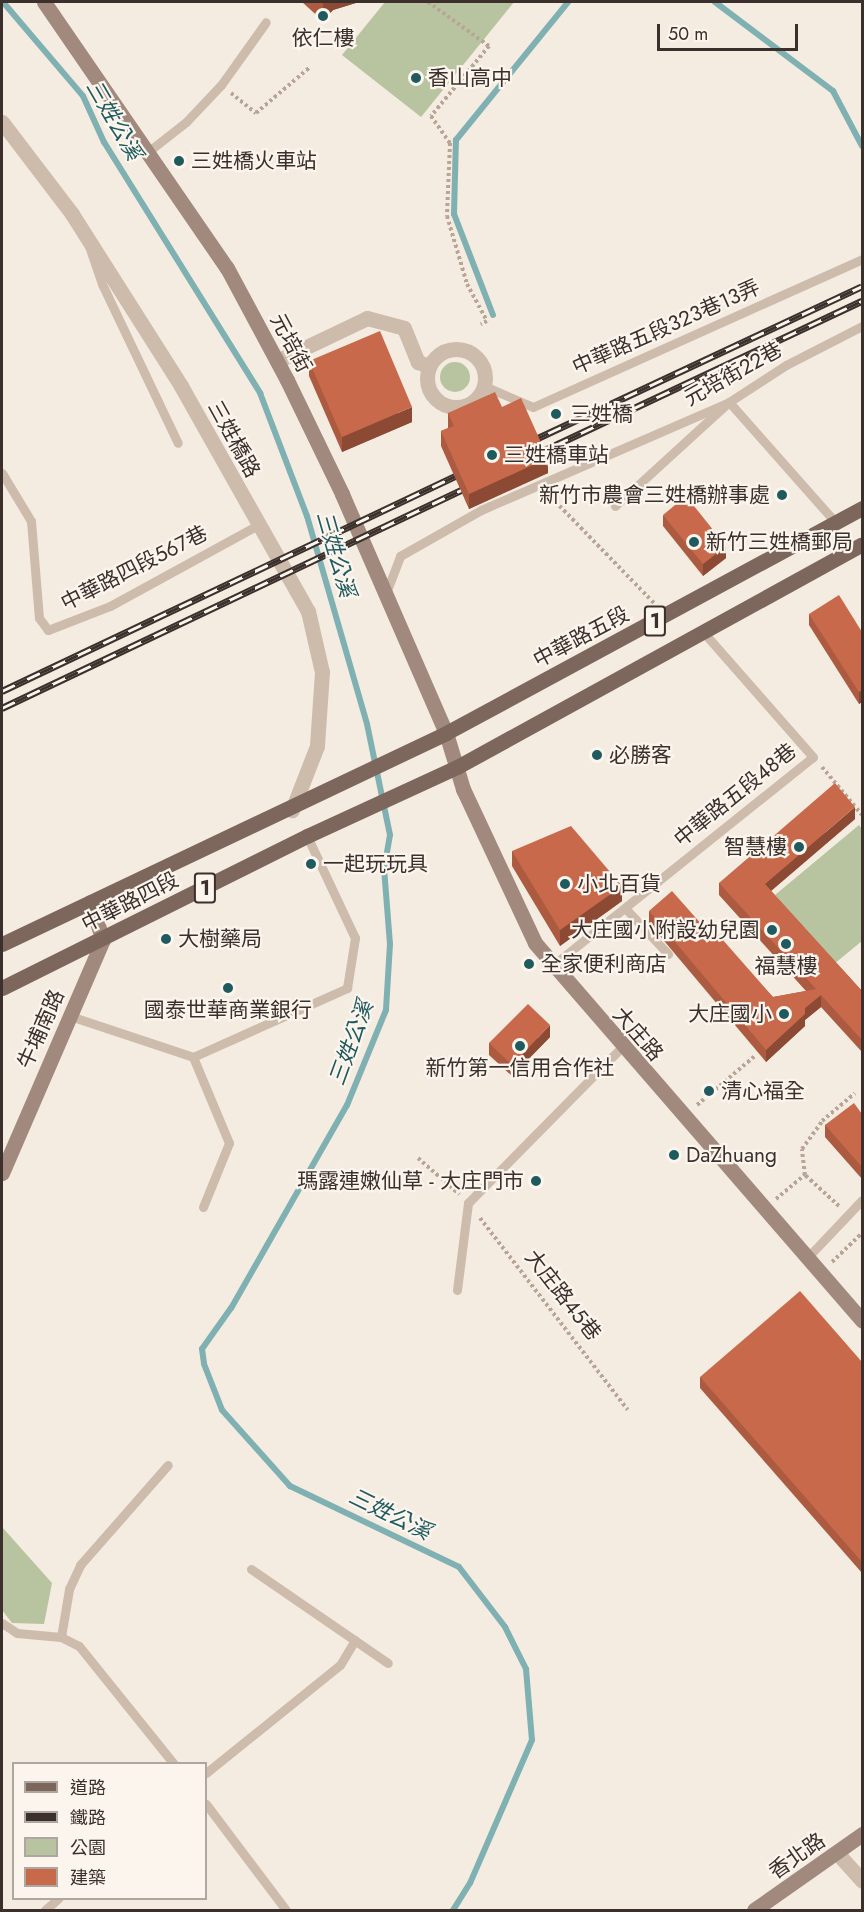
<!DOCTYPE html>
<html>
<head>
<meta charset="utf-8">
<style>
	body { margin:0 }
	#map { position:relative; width:864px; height:1912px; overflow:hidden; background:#f4ebe1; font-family:Jost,"Noto Sans TC",sans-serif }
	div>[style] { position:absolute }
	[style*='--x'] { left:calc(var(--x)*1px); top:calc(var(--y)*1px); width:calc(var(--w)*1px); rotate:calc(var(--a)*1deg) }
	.green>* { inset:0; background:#b8c4a0 }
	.round { border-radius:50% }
	.stream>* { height:6px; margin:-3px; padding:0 3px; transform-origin:3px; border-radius:3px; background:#7fb0b2 }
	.path>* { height:4px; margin-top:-2px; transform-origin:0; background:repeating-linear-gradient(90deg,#b9a596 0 3px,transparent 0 6px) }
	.lane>* { height:9px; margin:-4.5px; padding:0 4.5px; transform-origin:4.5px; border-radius:4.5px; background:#cdbbac }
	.street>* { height:15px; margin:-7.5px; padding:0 7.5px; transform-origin:7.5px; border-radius:7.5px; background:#cdbbac }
	.street>.ring { margin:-7.5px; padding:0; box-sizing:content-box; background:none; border:15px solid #cdbbac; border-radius:50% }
	.secondary>* { height:15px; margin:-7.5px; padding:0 7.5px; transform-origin:7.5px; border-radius:7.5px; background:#a18a7d }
	.primary>* { height:15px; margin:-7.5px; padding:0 7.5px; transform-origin:7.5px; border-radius:7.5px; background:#7d675c }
	.rail>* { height:7px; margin-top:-3.5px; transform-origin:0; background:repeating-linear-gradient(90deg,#fbf5ee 0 14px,#3b302b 0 28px); box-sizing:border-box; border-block:2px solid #3b302b }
	.wall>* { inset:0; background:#ac5a40 }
	.shaded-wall>* { inset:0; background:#8c4a34 }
	.building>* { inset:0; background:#c8694b }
	.dots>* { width:16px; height:16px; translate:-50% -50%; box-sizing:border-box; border:3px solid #fbf5ee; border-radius:50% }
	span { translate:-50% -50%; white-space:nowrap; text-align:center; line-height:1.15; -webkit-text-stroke:4.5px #fbf5ee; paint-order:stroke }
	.shield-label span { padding:2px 4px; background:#fbf5ee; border:2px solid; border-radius:4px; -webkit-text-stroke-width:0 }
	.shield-label { font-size:20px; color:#3b302b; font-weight:700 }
	.poi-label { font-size:21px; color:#3b302b }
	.left { translate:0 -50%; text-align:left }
	.right { translate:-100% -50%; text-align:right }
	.street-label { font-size:21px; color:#3b302b }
	.water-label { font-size:22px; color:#1f5a5e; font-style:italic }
	.frame { position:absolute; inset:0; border:3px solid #3b302b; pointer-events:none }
	.legend { position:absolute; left:12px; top:1762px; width:195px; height:138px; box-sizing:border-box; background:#fbf5ee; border:2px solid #aea6a0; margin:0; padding:8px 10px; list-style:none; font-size:18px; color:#3b302b }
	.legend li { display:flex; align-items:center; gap:12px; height:30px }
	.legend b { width:30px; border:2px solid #aea6a0 }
	.scale { position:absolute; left:657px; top:24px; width:141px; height:27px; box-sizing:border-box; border:3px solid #3b302b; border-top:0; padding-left:8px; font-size:18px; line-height:21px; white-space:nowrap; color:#3b302b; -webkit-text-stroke:4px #fbf5ee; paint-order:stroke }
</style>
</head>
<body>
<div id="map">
	<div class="green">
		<i style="clip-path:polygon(385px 2px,514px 2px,421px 117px,342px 55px)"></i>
		<i class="round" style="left:440px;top:362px;width:30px;height:30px"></i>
		<i style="clip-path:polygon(859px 825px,862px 829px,862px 941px,834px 964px,775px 895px)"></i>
		<i style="clip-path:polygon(2px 1527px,52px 1583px,44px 1624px,12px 1623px,2px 1610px)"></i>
	</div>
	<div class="stream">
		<i style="--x:3;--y:2;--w:123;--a:49.6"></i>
		<i style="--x:83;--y:96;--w:51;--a:65.5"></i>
		<i style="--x:104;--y:142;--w:296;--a:58.1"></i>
		<i style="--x:260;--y:393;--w:132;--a:69.1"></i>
		<i style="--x:307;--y:516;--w:216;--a:73.9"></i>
		<i style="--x:367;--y:724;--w:113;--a:78.3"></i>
		<i style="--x:390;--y:835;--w:34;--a:100"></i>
		<i style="--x:384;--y:868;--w:76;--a:85.5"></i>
		<i style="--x:390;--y:944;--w:66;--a:93.5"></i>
		<i style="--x:386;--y:1010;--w:103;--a:112.3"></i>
		<i style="--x:347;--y:1105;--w:234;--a:119.7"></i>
		<i style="--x:231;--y:1308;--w:50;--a:125.3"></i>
		<i style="--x:202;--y:1349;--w:15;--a:82"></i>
		<i style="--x:204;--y:1364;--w:49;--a:68.6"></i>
		<i style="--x:222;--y:1410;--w:102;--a:48.2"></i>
		<i style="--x:290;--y:1486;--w:187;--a:25.6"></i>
		<i style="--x:459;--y:1567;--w:76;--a:52.5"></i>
		<i style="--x:505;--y:1627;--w:47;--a:63.4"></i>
		<i style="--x:526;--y:1669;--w:71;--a:85.2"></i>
		<i style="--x:532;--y:1740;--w:156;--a:113.4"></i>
		<i style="--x:470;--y:1883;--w:32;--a:122"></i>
		<i style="--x:715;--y:2;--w:148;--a:37"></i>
		<i style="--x:833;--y:91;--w:62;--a:62.2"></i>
		<i style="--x:493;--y:315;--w:108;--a:-111.1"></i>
		<i style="--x:454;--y:214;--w:74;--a:-88.5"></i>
		<i style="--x:456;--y:140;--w:178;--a:-50.9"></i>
	</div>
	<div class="path">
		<i style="--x:428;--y:2;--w:75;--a:35.8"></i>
		<i style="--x:489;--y:46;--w:91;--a:129.6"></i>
		<i style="--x:431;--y:116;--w:33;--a:55"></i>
		<i style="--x:450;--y:143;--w:73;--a:92.4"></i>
		<i style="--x:447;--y:216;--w:71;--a:73.6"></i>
		<i style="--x:467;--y:284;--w:42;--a:61.6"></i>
		<i style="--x:487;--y:321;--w:7;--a:153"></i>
		<i style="--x:231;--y:93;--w:32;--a:39"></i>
		<i style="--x:256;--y:113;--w:71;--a:-40.4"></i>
		<i style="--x:547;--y:493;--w:155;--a:45.8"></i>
		<i style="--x:822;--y:767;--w:62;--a:50.2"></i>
		<i style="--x:697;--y:1105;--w:77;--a:-40.3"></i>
		<i style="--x:418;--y:1158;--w:55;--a:41.3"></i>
		<i style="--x:776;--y:1199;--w:38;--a:-40"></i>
		<i style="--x:839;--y:1206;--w:46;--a:-137.6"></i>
		<i style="--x:805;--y:1175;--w:26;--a:-97"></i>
		<i style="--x:802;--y:1149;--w:34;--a:-54"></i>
		<i style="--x:822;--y:1121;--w:43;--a:-40.3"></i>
		<i style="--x:480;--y:1218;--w:242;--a:52.4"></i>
		<i style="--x:832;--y:1262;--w:42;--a:-44"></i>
	</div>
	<div class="lane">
		<i style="--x:149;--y:151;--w:47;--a:-38.1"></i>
		<i style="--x:186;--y:122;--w:51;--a:-46.6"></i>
		<i style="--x:221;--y:85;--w:77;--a:-54.5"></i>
		<i style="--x:89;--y:246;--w:40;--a:71.1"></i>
		<i style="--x:102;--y:284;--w:176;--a:64.5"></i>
		<i style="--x:484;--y:386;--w:53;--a:23.2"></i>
		<i style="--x:533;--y:407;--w:361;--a:-24.2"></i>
		<i style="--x:2;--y:473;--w:56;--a:58.9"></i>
		<i style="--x:31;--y:521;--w:97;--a:85.3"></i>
		<i style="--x:39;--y:618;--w:15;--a:53"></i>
		<i style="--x:48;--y:630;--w:66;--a:-21.2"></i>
		<i style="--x:110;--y:606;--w:169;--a:-28.7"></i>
		<i style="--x:615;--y:506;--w:154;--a:-42.4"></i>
		<i style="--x:729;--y:402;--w:162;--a:48.5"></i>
		<i style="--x:386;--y:593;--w:40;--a:-69"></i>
		<i style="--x:400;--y:556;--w:93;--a:-29.6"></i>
		<i style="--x:481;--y:510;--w:270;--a:-23.5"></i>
		<i style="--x:729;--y:402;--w:68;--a:-33"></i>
		<i style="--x:786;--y:365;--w:85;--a:-27.2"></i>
		<i style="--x:625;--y:908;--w:63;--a:46.9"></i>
		<i style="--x:552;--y:966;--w:334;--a:-38.7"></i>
		<i style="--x:813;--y:757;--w:167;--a:-131.3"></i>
		<i style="--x:70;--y:1016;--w:130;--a:18.4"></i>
		<i style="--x:203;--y:1207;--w:69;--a:-67.9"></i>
		<i style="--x:229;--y:1143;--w:93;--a:-112.7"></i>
		<i style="--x:193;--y:1057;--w:169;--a:-24.1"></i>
		<i style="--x:347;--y:988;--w:51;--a:-80.9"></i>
		<i style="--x:355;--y:938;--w:113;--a:-115.2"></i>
		<i style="--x:807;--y:1258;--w:80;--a:-46.5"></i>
		<i style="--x:457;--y:1290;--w:88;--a:-82.8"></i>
		<i style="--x:468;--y:1203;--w:219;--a:-45.4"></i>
		<i style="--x:251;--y:1569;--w:166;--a:34.5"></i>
		<i style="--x:2;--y:1623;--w:18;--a:34"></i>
		<i style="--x:17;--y:1633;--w:44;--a:5.2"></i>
		<i style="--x:61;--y:1637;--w:20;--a:27"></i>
		<i style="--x:79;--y:1646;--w:151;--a:51.2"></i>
		<i style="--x:61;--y:1637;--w:49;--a:-80.5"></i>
		<i style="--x:69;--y:1589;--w:26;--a:-65"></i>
		<i style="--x:80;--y:1565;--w:133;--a:-48.7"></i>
		<i style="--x:206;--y:1773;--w:172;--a:-38.9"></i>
		<i style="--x:340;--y:1665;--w:29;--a:-59"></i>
		<i style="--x:206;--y:1804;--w:133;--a:53"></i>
		<i style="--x:45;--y:1910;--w:18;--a:-41"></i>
	</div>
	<div class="street">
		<i style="--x:2;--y:122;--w:116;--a:52.7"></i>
		<i style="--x:72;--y:214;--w:204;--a:57.6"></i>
		<i style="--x:181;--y:386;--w:258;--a:60.6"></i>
		<i style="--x:308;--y:611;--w:63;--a:77.1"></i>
		<i style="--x:322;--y:672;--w:74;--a:93.9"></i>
		<i style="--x:317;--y:746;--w:69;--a:111.3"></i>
		<i class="ring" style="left:427px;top:349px;width:43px;height:43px"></i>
		<i style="--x:277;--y:361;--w:100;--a:-25.5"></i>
		<i style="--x:367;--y:318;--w:38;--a:15"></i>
		<i style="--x:404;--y:328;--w:37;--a:68"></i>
		<i style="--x:418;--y:362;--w:12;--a:20"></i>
		<i style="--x:838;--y:1854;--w:36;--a:48"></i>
	</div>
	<div class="secondary">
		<i style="--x:44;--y:2;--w:323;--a:55.5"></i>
		<i style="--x:227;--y:268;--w:127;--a:61.8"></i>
		<i style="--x:287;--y:380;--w:127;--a:64.2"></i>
		<i style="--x:342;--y:494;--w:261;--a:66.5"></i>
		<i style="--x:446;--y:733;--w:59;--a:73.1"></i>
		<i style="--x:463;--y:789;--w:170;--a:64.9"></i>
		<i style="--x:535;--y:943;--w:500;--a:49.1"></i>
		<i style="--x:2;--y:1173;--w:254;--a:-66.6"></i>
		<i style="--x:103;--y:940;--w:40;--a:-108.9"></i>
		<i style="--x:754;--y:1910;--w:132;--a:-35.1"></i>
	</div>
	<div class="primary">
		<i style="--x:2;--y:944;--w:492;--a:-25.4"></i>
		<i style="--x:446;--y:733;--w:473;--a:-28.4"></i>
		<i style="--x:2;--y:988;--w:341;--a:-26.5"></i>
		<i style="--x:307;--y:836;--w:165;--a:-24.7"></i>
		<i style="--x:457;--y:767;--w:462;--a:-28.8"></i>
	</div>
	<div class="rail">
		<i style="--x:523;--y:445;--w:374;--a:-25.1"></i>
		<i style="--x:530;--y:457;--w:367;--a:-25.2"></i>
		<i style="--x:2;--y:691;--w:516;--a:-25.37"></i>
		<i style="--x:2;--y:708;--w:525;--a:-25.39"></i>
	</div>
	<div class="wall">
		<i style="clip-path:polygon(302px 2px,359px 2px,333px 10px,323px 21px)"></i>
		<i style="clip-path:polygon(309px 361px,412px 422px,342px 452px,309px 376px)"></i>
		<i style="clip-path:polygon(502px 407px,548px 473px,469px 509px,441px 446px,441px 431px,448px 428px,448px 413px)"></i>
		<i style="clip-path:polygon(663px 515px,726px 558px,703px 576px,663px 526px)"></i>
		<i style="clip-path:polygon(809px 614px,862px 632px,862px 702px,859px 704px,809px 625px)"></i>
		<i style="clip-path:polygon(855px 819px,771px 891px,862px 991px,862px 1052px,821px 1007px,805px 1020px,805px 1026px,766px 1062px,649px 923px,649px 911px,711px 935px,773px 997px,806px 991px,719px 895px,719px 883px)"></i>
		<i style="clip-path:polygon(512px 851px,622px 901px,560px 946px,512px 866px)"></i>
		<i style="clip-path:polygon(550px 1037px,512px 1076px,489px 1055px,489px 1043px)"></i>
		<i style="clip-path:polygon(862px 1114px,862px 1179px,825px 1137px,825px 1125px)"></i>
		<i style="clip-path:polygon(862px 1362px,862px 1573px,700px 1388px,700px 1377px)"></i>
	</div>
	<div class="shaded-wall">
		<i style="clip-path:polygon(325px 2px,359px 2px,333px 10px,323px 21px,323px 3px)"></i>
		<i style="clip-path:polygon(412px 407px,412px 422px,342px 452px,342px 437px)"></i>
		<i style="clip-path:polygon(548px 458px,548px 473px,469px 509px,469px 494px)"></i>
		<i style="clip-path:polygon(726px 546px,726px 558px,703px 576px,703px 564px)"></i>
		<i style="clip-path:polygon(862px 690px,862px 702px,859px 704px,859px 692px)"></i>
		<i style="clip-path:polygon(855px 807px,855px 819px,765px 896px,765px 884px)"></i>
		<i style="clip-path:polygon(622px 886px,622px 901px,560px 946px,560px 930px)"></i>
		<i style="clip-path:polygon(821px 995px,821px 1007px,805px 1020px,805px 1026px,766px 1062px,766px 1050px,805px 1008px)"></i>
		<i style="clip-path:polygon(550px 1025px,550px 1037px,512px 1076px,512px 1065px)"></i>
	</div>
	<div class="building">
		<i style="clip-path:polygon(380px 331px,412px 407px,342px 437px,309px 361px)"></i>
		<i style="clip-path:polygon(495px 392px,502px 407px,521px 398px,548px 458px,469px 494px,441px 431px,454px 426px,448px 413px)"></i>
		<i style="clip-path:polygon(686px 496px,726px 546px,703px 564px,663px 515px)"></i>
		<i style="clip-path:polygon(839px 595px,862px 632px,862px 690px,859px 692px,809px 614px)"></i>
		<i style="clip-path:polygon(835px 783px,855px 807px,765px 884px,862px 991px,862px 1040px,821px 995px,805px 1008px,805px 1014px,766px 1050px,649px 911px,672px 891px,711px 935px,715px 931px,773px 997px,816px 989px,719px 883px)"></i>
		<i style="clip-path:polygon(571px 826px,622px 886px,560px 930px,512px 851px)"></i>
		<i style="clip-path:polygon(528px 1004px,550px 1025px,512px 1065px,489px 1043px)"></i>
		<i style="clip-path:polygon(854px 1103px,862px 1114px,862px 1167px,825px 1125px)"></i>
		<i style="clip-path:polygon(800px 1291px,862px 1362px,862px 1562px,700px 1377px)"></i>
	</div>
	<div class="dots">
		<i style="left:323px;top:16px;background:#1f5a5e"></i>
		<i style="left:416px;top:78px;background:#1f5a5e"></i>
		<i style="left:179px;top:161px;background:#1f5a5e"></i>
		<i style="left:556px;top:414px;background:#1f5a5e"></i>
		<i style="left:492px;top:455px;background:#1f5a5e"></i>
		<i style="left:782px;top:495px;background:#1f5a5e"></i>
		<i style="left:694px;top:542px;background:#1f5a5e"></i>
		<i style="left:597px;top:755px;background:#1f5a5e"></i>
		<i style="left:799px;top:847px;background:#1f5a5e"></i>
		<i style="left:311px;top:864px;background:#1f5a5e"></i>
		<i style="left:565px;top:884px;background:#1f5a5e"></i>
		<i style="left:772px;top:930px;background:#1f5a5e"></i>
		<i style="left:166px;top:939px;background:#1f5a5e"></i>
		<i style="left:786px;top:944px;background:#1f5a5e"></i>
		<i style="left:529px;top:964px;background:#1f5a5e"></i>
		<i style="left:228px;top:988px;background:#1f5a5e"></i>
		<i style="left:784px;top:1014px;background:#1f5a5e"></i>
		<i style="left:520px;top:1046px;background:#1f5a5e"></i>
		<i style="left:709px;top:1091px;background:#1f5a5e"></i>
		<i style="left:674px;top:1155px;background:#1f5a5e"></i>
		<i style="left:536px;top:1181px;background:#1f5a5e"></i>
	</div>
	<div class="shield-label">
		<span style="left:655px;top:621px">1</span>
		<span style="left:205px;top:888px">1</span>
	</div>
	<div class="poi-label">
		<span style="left:323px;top:38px">依仁樓</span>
		<span class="left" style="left:428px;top:78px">香山高中</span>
		<span class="left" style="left:191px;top:161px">三姓橋火車站</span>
		<span class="left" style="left:570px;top:414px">三姓橋</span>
		<span class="left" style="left:504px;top:455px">三姓橋車站</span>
		<span class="right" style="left:770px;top:495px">新竹市農會三姓橋辦事處</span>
		<span class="left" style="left:706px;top:542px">新竹三姓橋郵局</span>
		<span class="left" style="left:609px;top:755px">必勝客</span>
		<span class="right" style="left:787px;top:847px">智慧樓</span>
		<span class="left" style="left:323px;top:864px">一起玩玩具</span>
		<span class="left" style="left:577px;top:884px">小北百貨</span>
		<span class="right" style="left:760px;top:930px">大庄國小附設幼兒園</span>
		<span class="left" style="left:178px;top:939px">大樹藥局</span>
		<span class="left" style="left:541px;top:964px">全家便利商店</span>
		<span style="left:786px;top:966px">福慧樓</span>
		<span style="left:228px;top:1010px">國泰世華商業銀行</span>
		<span class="right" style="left:772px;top:1014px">大庄國小</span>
		<span style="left:520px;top:1068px">新竹第一信用合作社</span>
		<span class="left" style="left:721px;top:1091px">清心福全</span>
		<span class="left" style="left:686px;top:1155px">DaZhuang</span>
		<span class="right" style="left:524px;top:1181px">瑪露連嫩仙草 - 大庄門市</span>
	</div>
	<div class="street-label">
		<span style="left:666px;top:327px;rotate:-24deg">中華路五段323巷13弄</span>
		<span style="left:291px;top:343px;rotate:62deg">元培街</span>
		<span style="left:733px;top:374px;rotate:-29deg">元培街22巷</span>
		<span style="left:234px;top:439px;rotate:61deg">三姓橋路</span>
		<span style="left:134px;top:568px;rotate:-27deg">中華路四段567巷</span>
		<span style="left:581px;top:637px;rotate:-28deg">中華路五段</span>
		<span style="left:735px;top:795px;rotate:-39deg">中華路五段48巷</span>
		<span style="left:130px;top:902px;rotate:-27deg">中華路四段</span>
		<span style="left:41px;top:1029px;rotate:-66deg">牛埔南路</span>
		<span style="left:638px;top:1034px;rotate:49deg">大庄路</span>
		<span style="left:563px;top:1295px;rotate:52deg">大庄路45巷</span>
		<span style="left:797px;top:1856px;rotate:-35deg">香北路</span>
	</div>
	<div class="water-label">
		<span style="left:114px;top:120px;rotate:60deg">三姓公溪</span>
		<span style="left:336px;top:554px;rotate:74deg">三姓公溪</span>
		<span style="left:351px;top:1043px;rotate:-70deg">三姓公溪</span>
		<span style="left:390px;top:1514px;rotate:26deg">三姓公溪</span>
	</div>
	<div class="frame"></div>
	<ul class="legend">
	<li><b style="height:8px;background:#7d675c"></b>道路</li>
	<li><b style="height:8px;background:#3b302b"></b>鐵路</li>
	<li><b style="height:16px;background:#b8c4a0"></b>公園</li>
	<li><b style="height:16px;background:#c8694b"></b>建築</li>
	</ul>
	<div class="scale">50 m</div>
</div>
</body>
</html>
